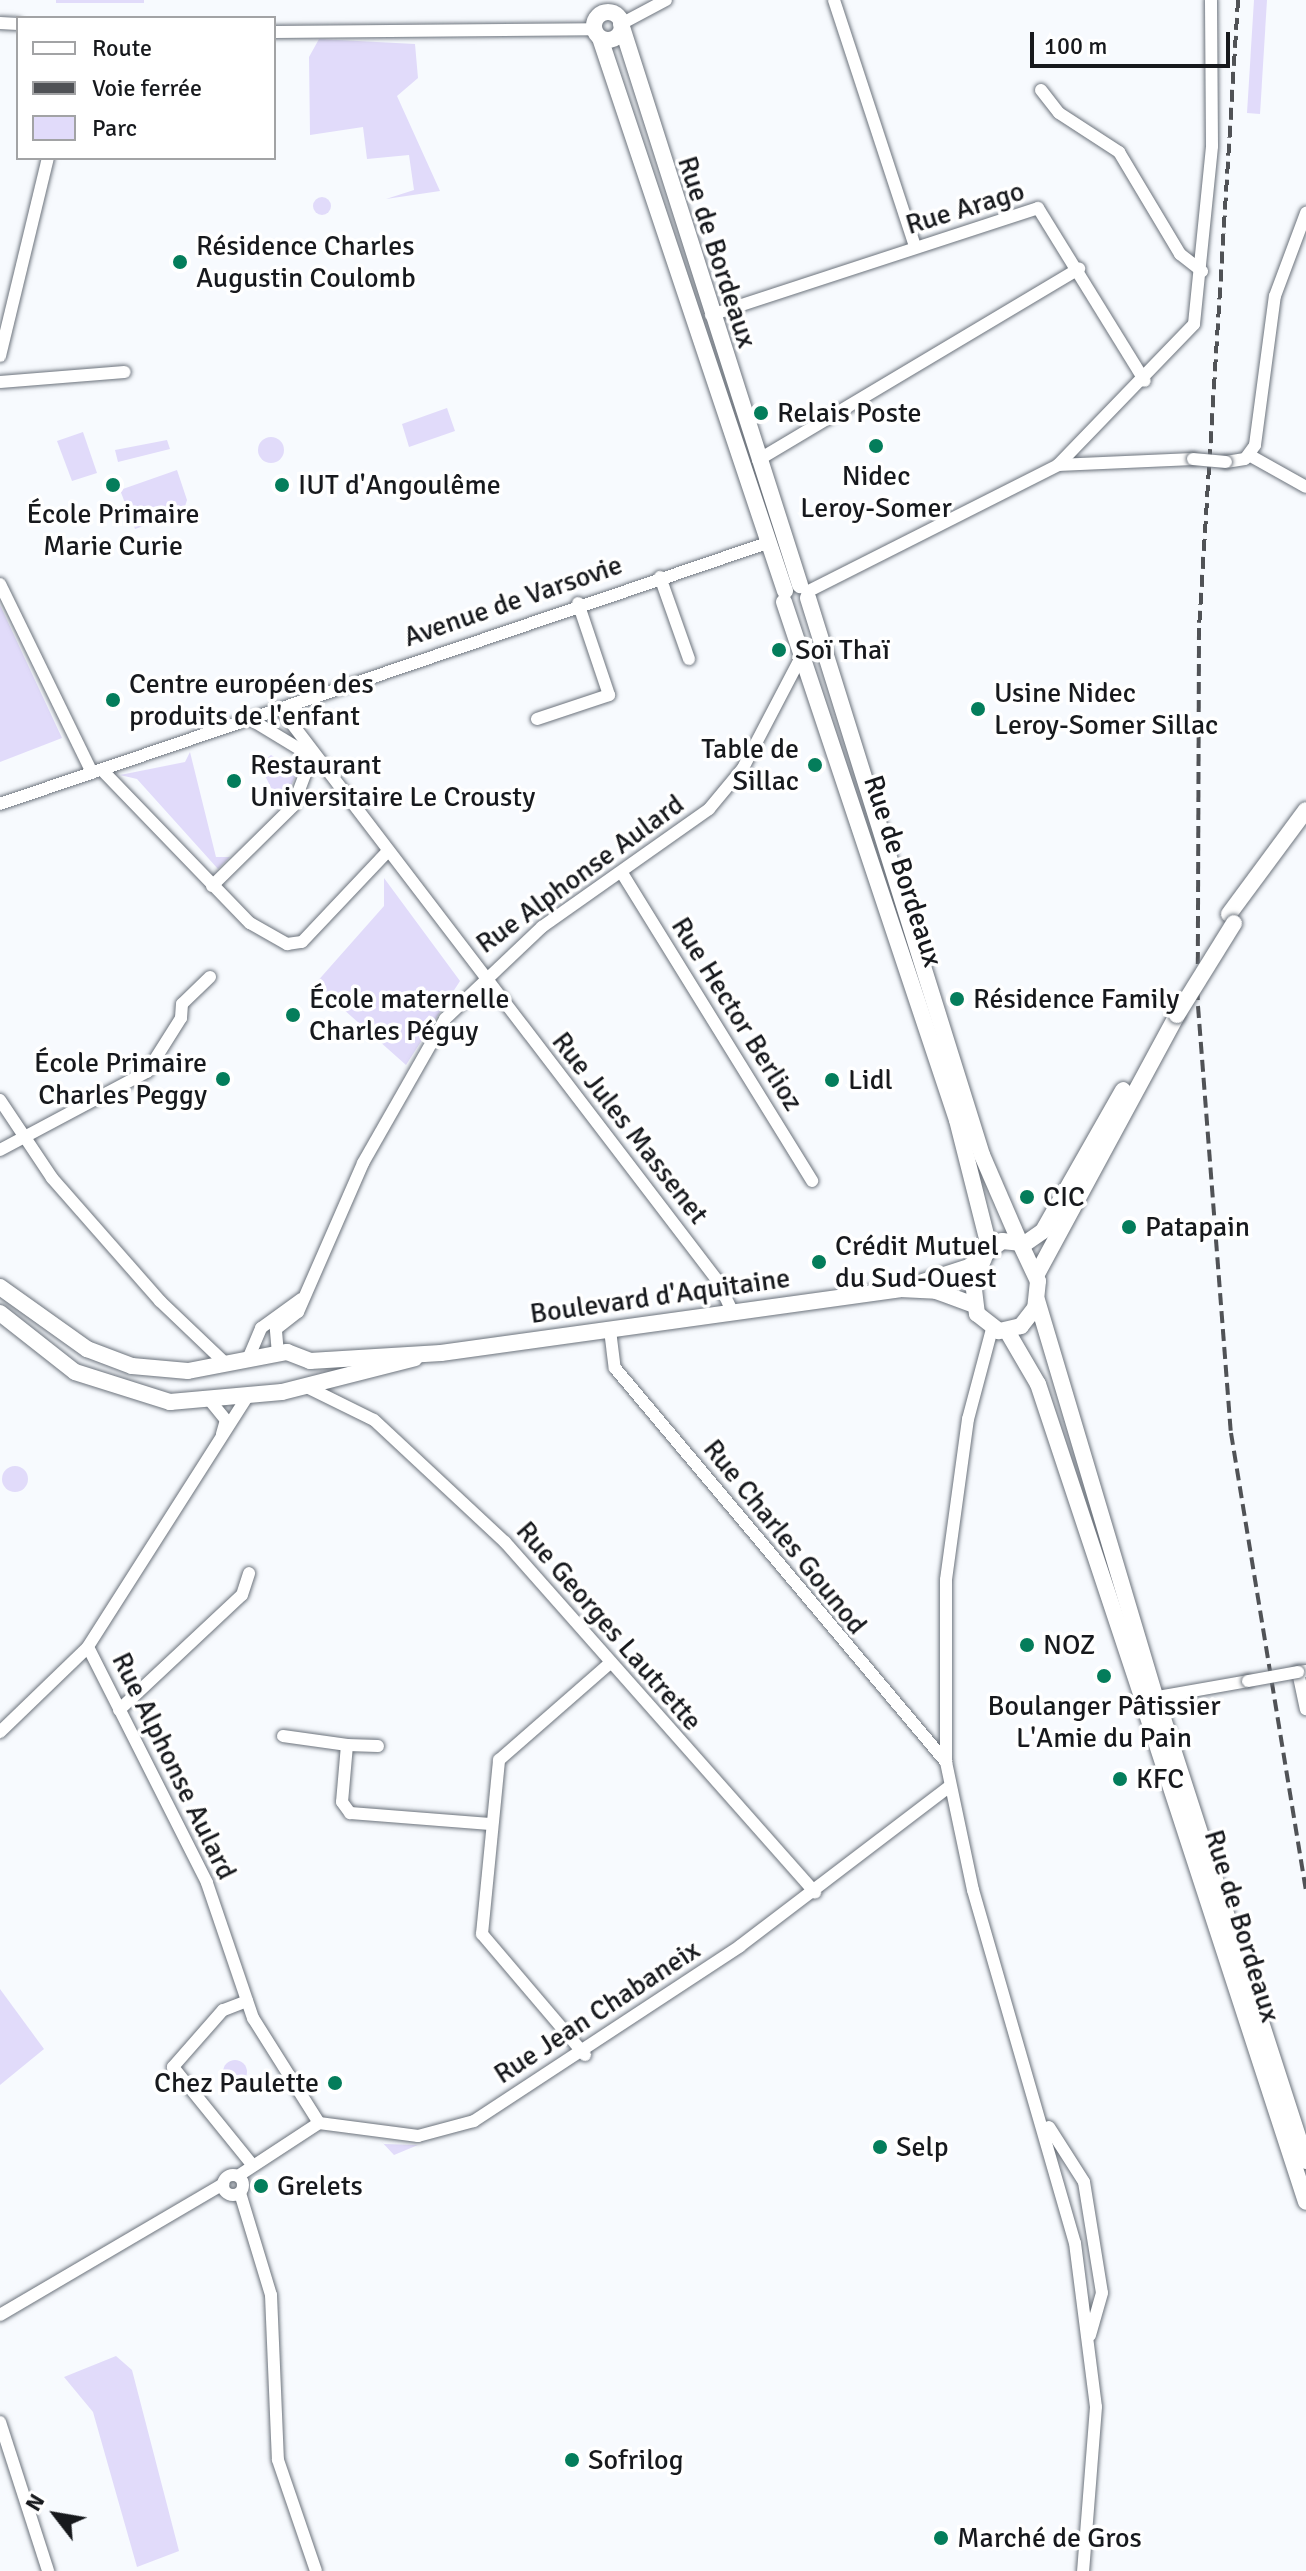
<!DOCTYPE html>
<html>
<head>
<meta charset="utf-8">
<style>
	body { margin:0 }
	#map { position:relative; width:1306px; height:2571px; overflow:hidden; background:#f7fafe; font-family:Signika,sans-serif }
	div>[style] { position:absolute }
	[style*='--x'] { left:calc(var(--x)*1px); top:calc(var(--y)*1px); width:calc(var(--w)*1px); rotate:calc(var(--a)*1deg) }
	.green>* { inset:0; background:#e1dbfa }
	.round { border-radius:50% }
	.roads { filter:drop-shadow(0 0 2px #6c737c) drop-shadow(0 0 2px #6c737c) }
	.minor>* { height:12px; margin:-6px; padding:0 6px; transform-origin:6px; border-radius:6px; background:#fff }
	.minor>.ring { margin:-6px; padding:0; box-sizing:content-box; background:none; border:12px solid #fff; border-radius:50% }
	.secondary>* { height:16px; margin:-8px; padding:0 8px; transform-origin:8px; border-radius:8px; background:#fff }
	.secondary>.ring { margin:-8px; padding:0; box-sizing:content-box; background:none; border:16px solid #fff; border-radius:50% }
	.rail>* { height:4px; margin-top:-2px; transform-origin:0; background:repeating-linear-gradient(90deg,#505256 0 12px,transparent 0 18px) }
	.bridges { filter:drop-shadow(0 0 2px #6c737c) drop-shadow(0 0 2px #6c737c) }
	.minor-bridge>* { height:12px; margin:-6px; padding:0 6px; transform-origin:6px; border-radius:6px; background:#fff }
	.secondary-bridge>* { height:16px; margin:-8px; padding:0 8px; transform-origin:8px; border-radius:8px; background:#fff }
	.dots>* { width:22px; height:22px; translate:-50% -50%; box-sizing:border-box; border:4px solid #fff; border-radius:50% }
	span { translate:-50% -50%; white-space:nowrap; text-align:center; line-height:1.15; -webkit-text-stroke:7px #fff; paint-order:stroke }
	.street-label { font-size:28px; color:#17191d }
	.poi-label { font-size:28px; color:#17191d }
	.left { translate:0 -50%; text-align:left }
	.right { translate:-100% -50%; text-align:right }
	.legend { position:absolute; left:16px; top:16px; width:260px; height:144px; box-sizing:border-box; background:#fff; border:2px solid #a2a3a5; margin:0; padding:10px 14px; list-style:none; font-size:24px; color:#17191d }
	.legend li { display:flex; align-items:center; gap:16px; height:40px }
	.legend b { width:40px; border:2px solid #a2a3a5 }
	.north { position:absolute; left:16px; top:2475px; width:80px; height:80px; -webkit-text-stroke:6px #fff; paint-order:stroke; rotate:301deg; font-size:22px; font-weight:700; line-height:32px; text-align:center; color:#17191d }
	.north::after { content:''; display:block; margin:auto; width:28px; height:36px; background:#17191d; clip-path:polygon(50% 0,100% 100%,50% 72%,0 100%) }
	.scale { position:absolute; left:1030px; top:32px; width:200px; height:36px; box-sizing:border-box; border:4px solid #17191d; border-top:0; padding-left:10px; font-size:24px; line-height:28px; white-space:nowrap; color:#17191d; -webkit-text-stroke:6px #fff; paint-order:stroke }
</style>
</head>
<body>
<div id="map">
	<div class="green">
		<i style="clip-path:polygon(56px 0,144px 0,144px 3px,56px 3px)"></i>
		<i style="clip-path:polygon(1254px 0,1267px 0,1260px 114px,1247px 113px)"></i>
		<i style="clip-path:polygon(319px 39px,415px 44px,418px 78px,397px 96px,440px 191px,386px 199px,414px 190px,409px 155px,367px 159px,363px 127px,310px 135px,309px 57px)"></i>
		<i class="round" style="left:313px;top:197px;width:18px;height:18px"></i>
		<i style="clip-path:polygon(447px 408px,455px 431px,409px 447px,402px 424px)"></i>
		<i style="clip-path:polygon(83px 432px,97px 473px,72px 481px,57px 441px)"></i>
		<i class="round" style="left:258px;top:437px;width:26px;height:26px"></i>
		<i style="clip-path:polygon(167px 440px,170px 449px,118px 462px,115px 450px)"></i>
		<i style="clip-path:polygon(177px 470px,187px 500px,183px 513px,135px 529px,120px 490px)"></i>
		<i style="clip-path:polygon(0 605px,62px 738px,0 762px)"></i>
		<i style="clip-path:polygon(190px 752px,216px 857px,230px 857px,218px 869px,137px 779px,120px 775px,185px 762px)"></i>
		<i style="clip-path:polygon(271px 755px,298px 771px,281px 807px,259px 764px)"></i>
		<i style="clip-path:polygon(384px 878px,460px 981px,406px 1065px,315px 984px,384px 906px)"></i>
		<i class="round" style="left:2px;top:1466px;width:26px;height:26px"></i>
		<i style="clip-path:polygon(0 1989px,44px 2049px,0 2085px)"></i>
		<i class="round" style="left:223px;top:2060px;width:24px;height:24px"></i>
		<i style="clip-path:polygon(380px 2140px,384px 2144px,418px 2145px,394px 2155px)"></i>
		<i style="clip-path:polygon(116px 2356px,132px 2370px,179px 2551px,137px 2567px,93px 2412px,64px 2377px)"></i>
	</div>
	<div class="roads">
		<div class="minor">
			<i style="--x:834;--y:0;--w:260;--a:71.8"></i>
			<i style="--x:0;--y:23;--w:18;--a:3"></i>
			<i style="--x:621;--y:24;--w:51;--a:-28.1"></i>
			<i style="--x:274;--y:32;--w:320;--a:-0.5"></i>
			<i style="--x:1041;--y:90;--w:29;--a:52"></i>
			<i style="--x:1059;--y:113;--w:72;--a:33"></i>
			<i style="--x:1119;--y:152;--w:119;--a:59.1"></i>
			<i style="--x:1180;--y:254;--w:28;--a:38"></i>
			<i style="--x:711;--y:315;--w:344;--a:-18.1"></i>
			<i style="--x:1038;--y:208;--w:203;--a:58.3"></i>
			<i style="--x:0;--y:356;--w:204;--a:-76.4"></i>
			<i style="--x:0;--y:382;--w:125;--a:-4.6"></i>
			<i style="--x:1249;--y:455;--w:65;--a:29.3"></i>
			<i style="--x:758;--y:460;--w:374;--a:-30.8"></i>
			<i style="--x:1226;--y:462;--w:19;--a:-9"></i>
			<i style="--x:1245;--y:459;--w:17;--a:-54"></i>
			<i style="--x:1255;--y:445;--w:150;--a:-82.4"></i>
			<i style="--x:1275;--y:296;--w:89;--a:-69.5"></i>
			<i style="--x:1058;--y:465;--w:196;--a:-46"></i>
			<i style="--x:1194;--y:324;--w:179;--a:-84.2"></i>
			<i style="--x:1212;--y:146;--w:146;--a:-90.4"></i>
			<i style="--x:660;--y:577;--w:87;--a:70.5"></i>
			<i style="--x:0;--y:584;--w:210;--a:64"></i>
			<i style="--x:807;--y:592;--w:281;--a:-26.8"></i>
			<i style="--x:1058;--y:465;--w:135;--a:-2.5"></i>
			<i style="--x:280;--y:708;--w:720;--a:52.62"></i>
			<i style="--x:717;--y:1280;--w:37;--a:64"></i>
			<i style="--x:250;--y:719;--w:66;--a:31.3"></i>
			<i style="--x:537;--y:719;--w:76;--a:-18.4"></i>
			<i style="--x:609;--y:695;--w:97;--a:-108.6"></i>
			<i style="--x:102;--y:770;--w:213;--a:46"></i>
			<i style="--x:250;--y:923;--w:43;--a:29.6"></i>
			<i style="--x:287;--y:944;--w:15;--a:-8"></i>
			<i style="--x:302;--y:942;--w:124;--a:-46.6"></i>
			<i style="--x:0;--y:804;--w:813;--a:-18.79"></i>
			<i style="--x:622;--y:873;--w:362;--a:58.3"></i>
			<i style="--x:212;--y:886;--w:114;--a:-44.6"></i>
			<i style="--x:293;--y:806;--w:53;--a:-69.2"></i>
			<i style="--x:0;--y:1100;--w:94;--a:56.3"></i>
			<i style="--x:52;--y:1178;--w:164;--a:48.7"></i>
			<i style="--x:160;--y:1301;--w:90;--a:43.6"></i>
			<i style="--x:0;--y:1150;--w:166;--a:-28"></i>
			<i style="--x:147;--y:1072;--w:64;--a:-57.8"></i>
			<i style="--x:181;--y:1018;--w:14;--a:-86"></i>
			<i style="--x:182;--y:1004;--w:39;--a:-44"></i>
			<i style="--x:992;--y:1329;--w:93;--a:104.9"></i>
			<i style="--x:968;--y:1419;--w:162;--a:97.8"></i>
			<i style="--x:946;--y:1580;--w:182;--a:90"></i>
			<i style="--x:946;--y:1762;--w:131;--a:78.1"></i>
			<i style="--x:973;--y:1890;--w:367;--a:73.9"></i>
			<i style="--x:1075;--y:2243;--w:165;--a:82.7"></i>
			<i style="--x:1096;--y:2407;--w:165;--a:94.5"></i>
			<i style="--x:610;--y:1330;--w:38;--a:83"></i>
			<i style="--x:615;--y:1368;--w:515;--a:49.97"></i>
			<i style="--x:278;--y:1354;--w:25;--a:-95"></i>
			<i style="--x:276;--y:1329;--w:28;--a:-38"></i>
			<i style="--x:298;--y:1312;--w:163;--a:-66.4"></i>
			<i style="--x:363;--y:1163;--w:166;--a:-60.3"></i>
			<i style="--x:445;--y:1019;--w:134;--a:-43.5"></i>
			<i style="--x:542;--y:927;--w:204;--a:-35.2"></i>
			<i style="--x:709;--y:809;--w:53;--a:-50.3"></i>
			<i style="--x:743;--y:768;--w:123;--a:-62.4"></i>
			<i style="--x:248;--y:1359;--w:34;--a:-67"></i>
			<i style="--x:261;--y:1328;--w:49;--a:-35.9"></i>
			<i style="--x:309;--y:1388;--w:72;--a:26.2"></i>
			<i style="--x:374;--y:1420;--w:179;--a:43"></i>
			<i style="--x:505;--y:1542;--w:468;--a:48.5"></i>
			<i style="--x:247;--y:1397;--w:296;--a:122.5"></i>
			<i style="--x:88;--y:1647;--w:264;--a:63.2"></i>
			<i style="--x:207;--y:1883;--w:143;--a:71.2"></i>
			<i style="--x:253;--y:2018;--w:124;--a:57.8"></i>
			<i style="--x:212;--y:1403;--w:22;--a:51"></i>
			<i style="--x:226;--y:1420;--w:15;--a:106"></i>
			<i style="--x:1306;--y:1671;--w:8;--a:173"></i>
			<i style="--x:1298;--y:1672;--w:38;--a:78"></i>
			<i style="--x:1158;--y:1697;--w:91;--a:-10.1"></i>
			<i style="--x:119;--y:1710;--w:168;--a:-43.1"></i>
			<i style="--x:242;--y:1595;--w:23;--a:-72"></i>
			<i style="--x:0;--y:1732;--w:122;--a:-44"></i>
			<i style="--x:283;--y:1736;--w:65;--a:8"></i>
			<i style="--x:347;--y:1745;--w:57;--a:95"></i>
			<i style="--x:342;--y:1802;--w:14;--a:54"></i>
			<i style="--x:350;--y:1813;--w:141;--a:4.5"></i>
			<i style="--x:347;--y:1745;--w:31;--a:2"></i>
			<i style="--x:247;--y:2001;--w:26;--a:159"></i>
			<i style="--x:223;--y:2010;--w:76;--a:131.3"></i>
			<i style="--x:173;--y:2067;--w:122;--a:51"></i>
			<i style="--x:585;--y:2055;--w:159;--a:-130.4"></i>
			<i style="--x:482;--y:1934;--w:175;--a:-84.4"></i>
			<i style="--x:499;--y:1760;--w:146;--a:-41.1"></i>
			<i style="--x:1049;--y:2127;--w:65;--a:57.5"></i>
			<i style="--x:1084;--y:2182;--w:112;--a:80.8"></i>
			<i style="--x:1102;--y:2293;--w:44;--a:105.9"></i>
			<i class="ring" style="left:223px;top:2175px;width:8px;height:8px"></i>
			<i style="--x:238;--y:2176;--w:97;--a:-33.2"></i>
			<i style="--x:319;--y:2123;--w:100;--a:7.5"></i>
			<i style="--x:418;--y:2136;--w:58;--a:-15"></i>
			<i style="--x:474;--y:2121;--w:318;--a:-33.3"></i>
			<i style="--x:740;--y:1946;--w:263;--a:-37.3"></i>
			<i style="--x:240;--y:2193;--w:107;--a:73.1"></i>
			<i style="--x:271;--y:2295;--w:165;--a:87.6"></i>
			<i style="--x:278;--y:2460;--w:117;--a:71.1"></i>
			<i style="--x:0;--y:2315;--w:259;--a:-30.4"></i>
			<i style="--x:0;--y:2422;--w:157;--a:72.1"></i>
		</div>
		<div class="secondary">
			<i class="ring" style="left:594px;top:12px;width:12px;height:12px"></i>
			<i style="--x:621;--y:24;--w:589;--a:72.3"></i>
			<i style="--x:600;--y:38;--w:583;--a:71.5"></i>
			<i style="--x:808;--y:598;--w:584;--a:72.65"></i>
			<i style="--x:982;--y:1155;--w:96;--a:66.6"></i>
			<i style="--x:784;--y:602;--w:546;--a:71.53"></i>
			<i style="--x:957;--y:1120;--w:134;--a:75.8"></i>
			<i style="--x:1229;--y:914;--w:129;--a:-53.5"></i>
			<i style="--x:1023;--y:1245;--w:24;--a:-35"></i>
			<i style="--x:1043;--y:1231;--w:162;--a:-60.4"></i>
			<i style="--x:1037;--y:1274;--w:294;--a:-61.6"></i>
			<i style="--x:913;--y:1285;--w:59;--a:-17.8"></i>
			<i style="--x:969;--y:1267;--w:42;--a:-38.2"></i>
			<i style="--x:1002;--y:1241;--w:18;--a:6"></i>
			<i style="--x:1020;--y:1243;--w:42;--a:64.7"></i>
			<i style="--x:1038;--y:1281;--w:27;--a:96"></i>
			<i style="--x:1035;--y:1308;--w:23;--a:128"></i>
			<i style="--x:1021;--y:1326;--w:23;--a:167"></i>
			<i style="--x:999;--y:1331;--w:28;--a:-142"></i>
			<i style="--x:977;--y:1314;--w:31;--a:-97"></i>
			<i style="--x:973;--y:1283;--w:27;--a:-66"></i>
			<i style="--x:0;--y:1287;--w:107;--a:35.5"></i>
			<i style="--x:87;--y:1349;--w:48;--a:20.7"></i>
			<i style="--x:132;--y:1366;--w:56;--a:5.1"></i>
			<i style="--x:188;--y:1371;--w:101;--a:-10.9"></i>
			<i style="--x:287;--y:1352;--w:25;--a:21"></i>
			<i style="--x:310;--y:1361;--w:131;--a:-3.5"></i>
			<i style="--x:441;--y:1353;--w:463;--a:-7.9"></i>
			<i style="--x:900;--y:1289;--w:36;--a:3"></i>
			<i style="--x:936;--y:1291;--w:40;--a:20.2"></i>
			<i style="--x:1037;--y:1300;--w:410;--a:73.4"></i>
			<i style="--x:0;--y:1313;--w:95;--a:38.2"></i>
			<i style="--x:75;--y:1372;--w:100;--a:17.5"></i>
			<i style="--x:170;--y:1402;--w:112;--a:-5.1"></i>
			<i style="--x:282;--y:1392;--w:137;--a:-14.3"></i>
			<i style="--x:1007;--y:1331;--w:61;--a:59.7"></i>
			<i style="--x:1038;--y:1384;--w:330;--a:71.6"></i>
			<i style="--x:1159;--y:1706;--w:478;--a:72.1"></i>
			<i style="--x:1146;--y:1711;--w:516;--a:71.95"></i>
		</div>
	</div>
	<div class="rail">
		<i style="--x:1238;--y:0;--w:629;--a:93.55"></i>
		<i style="--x:1199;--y:628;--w:378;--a:90.2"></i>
		<i style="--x:1198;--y:1006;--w:428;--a:85.6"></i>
		<i style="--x:1231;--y:1433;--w:462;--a:80.7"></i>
	</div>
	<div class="bridges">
		<div class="minor-bridge">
			<i style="--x:1193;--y:459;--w:33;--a:5"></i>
			<i style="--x:1248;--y:1681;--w:51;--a:-10.2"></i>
		</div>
		<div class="secondary-bridge">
			<i style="--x:1177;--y:1015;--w:108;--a:-58.2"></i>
		</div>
	</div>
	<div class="dots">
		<i style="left:180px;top:262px;background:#047d5b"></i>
		<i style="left:761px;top:413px;background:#047d5b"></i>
		<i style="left:876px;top:446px;background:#047d5b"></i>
		<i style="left:113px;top:485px;background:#047d5b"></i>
		<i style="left:282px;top:485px;background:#047d5b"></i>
		<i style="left:779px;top:650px;background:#047d5b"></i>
		<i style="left:113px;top:700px;background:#047d5b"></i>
		<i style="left:978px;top:709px;background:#047d5b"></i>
		<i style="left:815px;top:765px;background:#047d5b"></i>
		<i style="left:234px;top:781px;background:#047d5b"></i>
		<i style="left:957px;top:999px;background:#047d5b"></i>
		<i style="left:293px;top:1015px;background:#047d5b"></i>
		<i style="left:223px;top:1079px;background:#047d5b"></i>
		<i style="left:832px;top:1080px;background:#047d5b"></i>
		<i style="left:1027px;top:1197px;background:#047d5b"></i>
		<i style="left:1129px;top:1227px;background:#047d5b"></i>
		<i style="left:819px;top:1262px;background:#047d5b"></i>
		<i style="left:1027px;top:1645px;background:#047d5b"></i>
		<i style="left:1104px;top:1676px;background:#047d5b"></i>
		<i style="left:1120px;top:1779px;background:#047d5b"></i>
		<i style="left:335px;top:2083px;background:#047d5b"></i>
		<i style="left:880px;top:2147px;background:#047d5b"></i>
		<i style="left:261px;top:2186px;background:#047d5b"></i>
		<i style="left:572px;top:2460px;background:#047d5b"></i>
		<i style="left:941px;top:2538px;background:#047d5b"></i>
	</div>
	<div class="street-label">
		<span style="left:965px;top:208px;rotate:-17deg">Rue Arago</span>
		<span style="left:717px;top:252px;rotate:72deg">Rue de Bordeaux</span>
		<span style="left:513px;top:601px;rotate:-19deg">Avenue de Varsovie</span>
		<span style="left:903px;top:871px;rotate:72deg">Rue de Bordeaux</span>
		<span style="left:580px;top:874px;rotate:-36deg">Rue Alphonse Aulard</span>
		<span style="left:737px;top:1014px;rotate:58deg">Rue Hector Berlioz</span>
		<span style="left:630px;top:1128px;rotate:52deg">Rue Jules Massenet</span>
		<span style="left:660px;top:1296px;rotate:-8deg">Boulevard d'Aquitaine</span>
		<span style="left:785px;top:1537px;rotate:51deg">Rue Charles Gounod</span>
		<span style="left:609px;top:1626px;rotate:49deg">Rue Georges Lautrette</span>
		<span style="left:174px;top:1766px;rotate:64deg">Rue Alphonse Aulard</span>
		<span style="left:1242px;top:1926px;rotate:73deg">Rue de Bordeaux</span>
		<span style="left:597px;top:2012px;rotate:-33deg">Rue Jean Chabaneix</span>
	</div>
	<div class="poi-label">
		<span class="left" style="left:196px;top:262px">Résidence Charles<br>Augustin Coulomb</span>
		<span class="left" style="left:777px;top:413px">Relais Poste</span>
		<span style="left:876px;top:492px">Nidec<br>Leroy-Somer</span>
		<span class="left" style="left:298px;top:485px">IUT d'Angoulême</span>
		<span style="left:113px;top:530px">École Primaire<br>Marie Curie</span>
		<span class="left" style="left:795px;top:650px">Soï Thaï</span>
		<span class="left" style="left:129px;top:700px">Centre européen des<br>produits de l'enfant</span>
		<span class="left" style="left:994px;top:709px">Usine Nidec<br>Leroy-Somer Sillac</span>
		<span class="right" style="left:799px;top:765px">Table de<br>Sillac</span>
		<span class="left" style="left:250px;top:781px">Restaurant<br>Universitaire Le Crousty</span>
		<span class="left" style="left:309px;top:1015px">École maternelle<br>Charles Péguy</span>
		<span class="left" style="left:973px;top:999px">Résidence Family</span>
		<span class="right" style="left:207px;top:1079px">École Primaire<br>Charles Peggy</span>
		<span class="left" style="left:848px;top:1080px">Lidl</span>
		<span class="left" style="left:1043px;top:1197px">CIC</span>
		<span class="left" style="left:1145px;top:1227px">Patapain</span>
		<span class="left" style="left:835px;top:1262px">Crédit Mutuel<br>du Sud-Ouest</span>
		<span class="left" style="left:1043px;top:1645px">NOZ</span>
		<span style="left:1104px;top:1722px">Boulanger Pâtissier<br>L'Amie du Pain</span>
		<span class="left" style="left:1136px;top:1779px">KFC</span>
		<span class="right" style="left:319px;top:2083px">Chez Paulette</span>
		<span class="left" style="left:896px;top:2147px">Selp</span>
		<span class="left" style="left:277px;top:2186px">Grelets</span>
		<span class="left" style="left:588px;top:2460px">Sofrilog</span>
		<span class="left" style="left:957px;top:2538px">Marché de Gros</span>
	</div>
	<ul class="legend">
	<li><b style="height:10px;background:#fff"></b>Route</li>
	<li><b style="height:10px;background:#505256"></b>Voie ferrée</li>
	<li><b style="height:22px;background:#e1dbfa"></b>Parc</li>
	</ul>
	<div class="north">N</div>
	<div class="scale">100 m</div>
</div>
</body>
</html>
